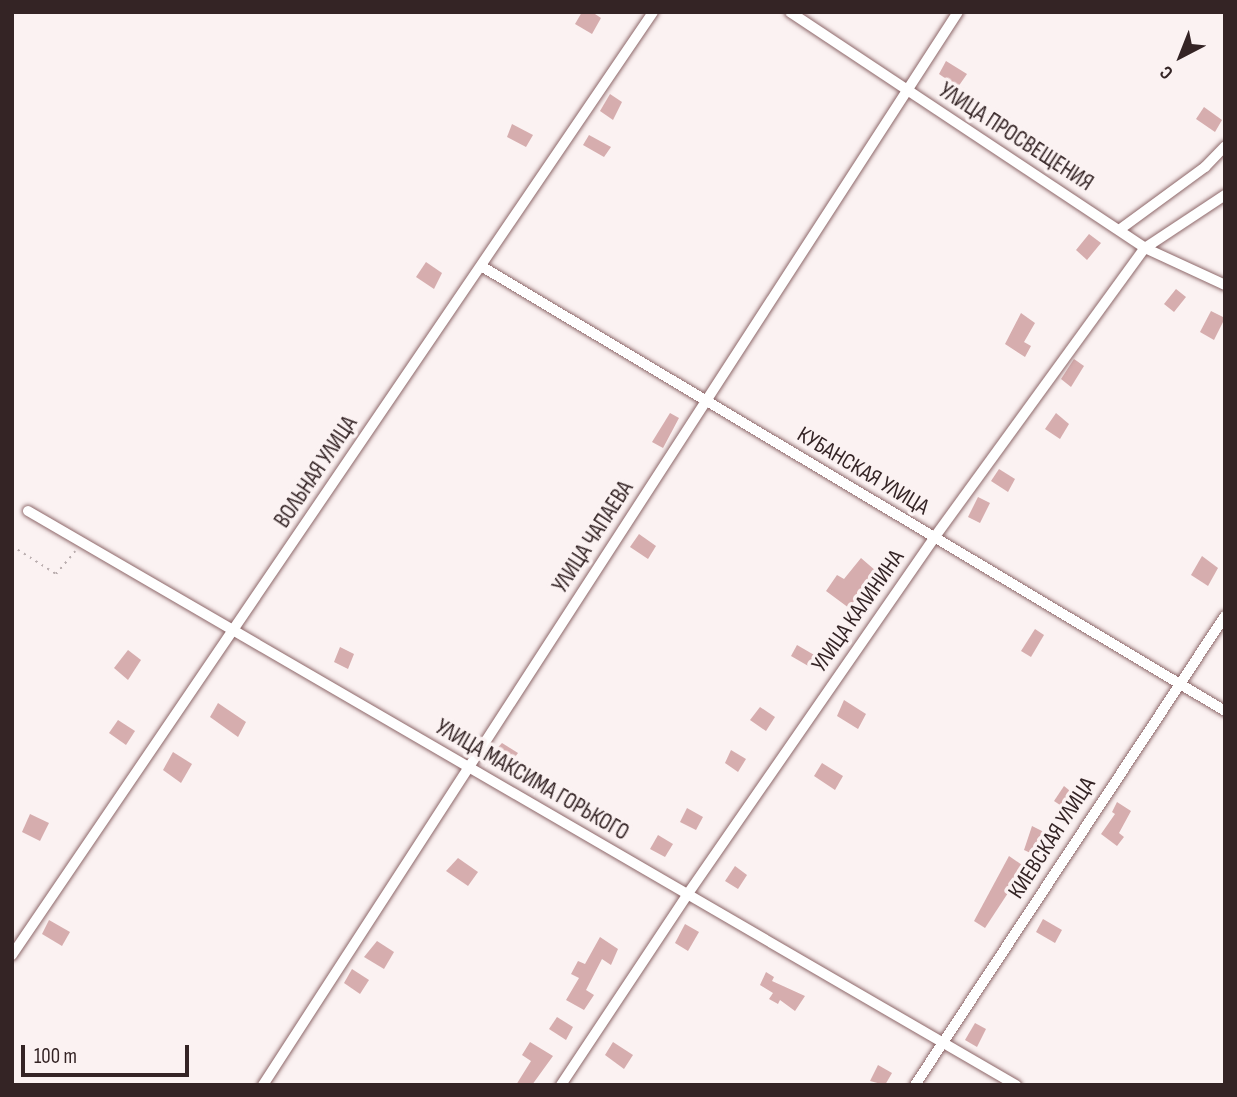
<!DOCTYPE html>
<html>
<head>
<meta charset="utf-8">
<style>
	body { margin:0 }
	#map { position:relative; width:1237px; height:1097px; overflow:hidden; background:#fbf2f2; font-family:"Sofia Sans Condensed",sans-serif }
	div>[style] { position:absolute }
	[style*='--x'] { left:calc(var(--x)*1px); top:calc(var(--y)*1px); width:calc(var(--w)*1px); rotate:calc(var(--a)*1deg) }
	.building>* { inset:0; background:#d6adae }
	.path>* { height:2px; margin-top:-1px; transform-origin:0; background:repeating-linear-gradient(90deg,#baaeaf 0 2px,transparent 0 7px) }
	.roads { filter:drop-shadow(0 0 2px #8d6769) drop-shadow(0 0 2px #8d6769) }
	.minor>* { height:10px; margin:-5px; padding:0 5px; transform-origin:5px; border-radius:5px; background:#fff }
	span { translate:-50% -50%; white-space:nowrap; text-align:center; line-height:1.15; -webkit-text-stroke:7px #fbf2f2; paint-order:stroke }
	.street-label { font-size:23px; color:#342425 }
	.frame { position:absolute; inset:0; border:14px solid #342425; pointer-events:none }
	.north { position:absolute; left:1146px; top:21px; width:70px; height:70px; -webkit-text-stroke:5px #fbf2f2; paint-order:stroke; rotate:222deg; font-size:19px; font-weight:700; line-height:28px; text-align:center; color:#342425 }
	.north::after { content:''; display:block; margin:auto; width:24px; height:32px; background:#342425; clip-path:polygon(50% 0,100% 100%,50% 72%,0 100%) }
	.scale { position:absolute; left:21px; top:1045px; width:168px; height:32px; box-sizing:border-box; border:4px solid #342425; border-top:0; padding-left:9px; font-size:21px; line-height:24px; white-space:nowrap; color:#342425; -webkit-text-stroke:5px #fbf2f2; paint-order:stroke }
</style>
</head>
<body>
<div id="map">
	<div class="building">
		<i style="clip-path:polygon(582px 12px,592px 12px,601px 18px,592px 34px,575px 24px)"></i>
		<i style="clip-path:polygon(946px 61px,967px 74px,958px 87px,939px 74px)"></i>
		<i style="clip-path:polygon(610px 94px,622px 102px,613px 120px,600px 111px)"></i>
		<i style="clip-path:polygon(1204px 107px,1222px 120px,1215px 132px,1196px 119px)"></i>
		<i style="clip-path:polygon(512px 124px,533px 135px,526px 147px,507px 137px)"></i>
		<i style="clip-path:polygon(589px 135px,611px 147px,604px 157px,583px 145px)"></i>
		<i style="clip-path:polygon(1089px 234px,1101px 243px,1087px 260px,1076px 250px)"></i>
		<i style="clip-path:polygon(426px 262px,442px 273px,434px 289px,416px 277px)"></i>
		<i style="clip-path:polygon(1176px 289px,1186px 297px,1174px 312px,1164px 304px)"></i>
		<i style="clip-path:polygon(1211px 311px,1225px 318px,1214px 340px,1200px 332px)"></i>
		<i style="clip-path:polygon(1021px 313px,1035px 323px,1024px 342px,1031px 346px,1025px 357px,1005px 344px)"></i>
		<i style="clip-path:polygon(1074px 359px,1084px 366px,1071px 387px,1061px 379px)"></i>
		<i style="clip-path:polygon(670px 413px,679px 418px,663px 448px,652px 442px)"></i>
		<i style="clip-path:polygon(1056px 413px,1069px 424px,1060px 439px,1045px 429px)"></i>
		<i style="clip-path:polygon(999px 469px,1015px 479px,1008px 492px,991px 481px)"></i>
		<i style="clip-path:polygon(978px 497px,990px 503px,980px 523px,968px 517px)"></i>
		<i style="clip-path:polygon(639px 534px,656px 546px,648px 559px,630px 547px)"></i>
		<i style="clip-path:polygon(1202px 556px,1218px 568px,1208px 586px,1191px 575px)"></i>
		<i style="clip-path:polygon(861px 558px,876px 571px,849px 608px,826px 591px,837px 575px,844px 579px)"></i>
		<i style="clip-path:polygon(1035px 629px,1044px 635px,1031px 657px,1021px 651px)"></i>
		<i style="clip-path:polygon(797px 645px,816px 656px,810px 667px,791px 656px)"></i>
		<i style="clip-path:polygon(340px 647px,354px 654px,348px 669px,334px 662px)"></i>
		<i style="clip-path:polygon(128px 650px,141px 660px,128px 680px,114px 668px)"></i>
		<i style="clip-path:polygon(844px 700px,866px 714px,858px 729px,837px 716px)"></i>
		<i style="clip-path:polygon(218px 703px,246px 722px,238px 737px,210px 717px)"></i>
		<i style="clip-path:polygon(760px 707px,775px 717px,766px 731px,750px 720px)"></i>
		<i style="clip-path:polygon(118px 720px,135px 731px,126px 745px,109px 733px)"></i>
		<i style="clip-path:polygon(502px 743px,518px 753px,509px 765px,491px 755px)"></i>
		<i style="clip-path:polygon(731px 750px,746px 759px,738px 772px,725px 763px)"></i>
		<i style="clip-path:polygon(173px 752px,192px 764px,181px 783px,163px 770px)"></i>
		<i style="clip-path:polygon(822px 763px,843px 776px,835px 790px,814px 776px)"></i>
		<i style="clip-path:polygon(1064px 786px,1075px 795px,1066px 809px,1054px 801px)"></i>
		<i style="clip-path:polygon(1117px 802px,1131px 811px,1119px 833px,1124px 837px,1117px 846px,1101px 834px,1115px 814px,1112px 812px)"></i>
		<i style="clip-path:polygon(687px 808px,703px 817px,696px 830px,680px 822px)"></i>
		<i style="clip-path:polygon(30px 814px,49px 823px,40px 841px,22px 832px)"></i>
		<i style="clip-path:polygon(1032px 826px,1046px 833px,1037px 856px,1024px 850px)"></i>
		<i style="clip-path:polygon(658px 835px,673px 844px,665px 857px,650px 849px)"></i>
		<i style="clip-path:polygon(1009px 856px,1025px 867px,985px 928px,974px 921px)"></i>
		<i style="clip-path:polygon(458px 858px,478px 872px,468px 886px,446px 871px)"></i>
		<i style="clip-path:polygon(735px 866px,747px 875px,738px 889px,725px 881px)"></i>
		<i style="clip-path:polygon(1043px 919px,1062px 930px,1055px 943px,1036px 932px)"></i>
		<i style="clip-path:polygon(49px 920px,70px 932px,62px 946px,42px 934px)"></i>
		<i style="clip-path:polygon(685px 924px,699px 932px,688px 951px,675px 943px)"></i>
		<i style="clip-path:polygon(600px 937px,618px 949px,611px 965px,602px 959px,586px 990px,594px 995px,584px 1010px,566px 1000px,579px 978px,571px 974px,578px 961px,585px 964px)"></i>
		<i style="clip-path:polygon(377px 941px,394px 952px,384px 969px,364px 957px)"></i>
		<i style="clip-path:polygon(352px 969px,369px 980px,360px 994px,344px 983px)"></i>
		<i style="clip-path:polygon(766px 972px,774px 977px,772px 981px,805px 996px,795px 1011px,780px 1000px,778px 1004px,769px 999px,773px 993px,760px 985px)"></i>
		<i style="clip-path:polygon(557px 1017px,573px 1027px,566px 1040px,549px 1029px)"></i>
		<i style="clip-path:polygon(975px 1023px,986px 1029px,977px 1047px,965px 1040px)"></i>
		<i style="clip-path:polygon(530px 1042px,553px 1056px,532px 1085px,516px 1085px,531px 1061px,522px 1055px)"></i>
		<i style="clip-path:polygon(613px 1042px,633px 1055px,624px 1069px,605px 1055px)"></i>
		<i style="clip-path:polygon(878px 1065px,892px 1073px,885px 1085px,870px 1081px)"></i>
	</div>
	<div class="path">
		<i style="--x:12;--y:546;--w:52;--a:32.5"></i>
		<i style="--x:56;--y:574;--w:30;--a:-50"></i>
	</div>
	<div class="roads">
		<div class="minor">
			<i style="--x:790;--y:12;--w:426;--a:33.6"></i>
			<i style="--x:1145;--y:248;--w:88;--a:24.8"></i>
			<i style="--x:1119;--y:230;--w:107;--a:-36.2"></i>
			<i style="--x:1205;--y:167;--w:29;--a:-46"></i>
			<i style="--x:481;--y:266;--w:867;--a:30.88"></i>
			<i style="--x:28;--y:511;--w:1143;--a:30.16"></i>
			<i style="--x:12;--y:955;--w:1140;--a:-55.79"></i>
			<i style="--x:263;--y:1085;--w:1278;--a:-57.07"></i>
			<i style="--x:561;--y:1085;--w:228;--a:-56.4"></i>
			<i style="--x:687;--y:895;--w:434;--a:-55.3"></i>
			<i style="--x:934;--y:538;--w:359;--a:-54"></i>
			<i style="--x:1145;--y:248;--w:96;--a:-33.5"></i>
			<i style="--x:915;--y:1085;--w:562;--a:-56.54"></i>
		</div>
	</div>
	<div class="street-label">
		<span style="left:1016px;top:137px;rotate:33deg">УЛИЦА ПРОСВЕЩЕНИЯ</span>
		<span style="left:863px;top:471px;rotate:31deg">КУБАНСКАЯ УЛИЦА</span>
		<span style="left:316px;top:472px;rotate:-56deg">ВОЛЬНАЯ УЛИЦА</span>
		<span style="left:593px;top:537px;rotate:-57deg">УЛИЦА ЧАПАЕВА</span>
		<span style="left:858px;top:611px;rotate:-55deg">УЛИЦА КАЛИНИНА</span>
		<span style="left:532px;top:780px;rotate:30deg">УЛИЦА МАКСИМА ГОРЬКОГО</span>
		<span style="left:1052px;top:838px;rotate:-57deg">КИЕВСКАЯ УЛИЦА</span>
	</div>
	<div class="frame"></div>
	<div class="north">С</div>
	<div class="scale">100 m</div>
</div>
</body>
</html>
